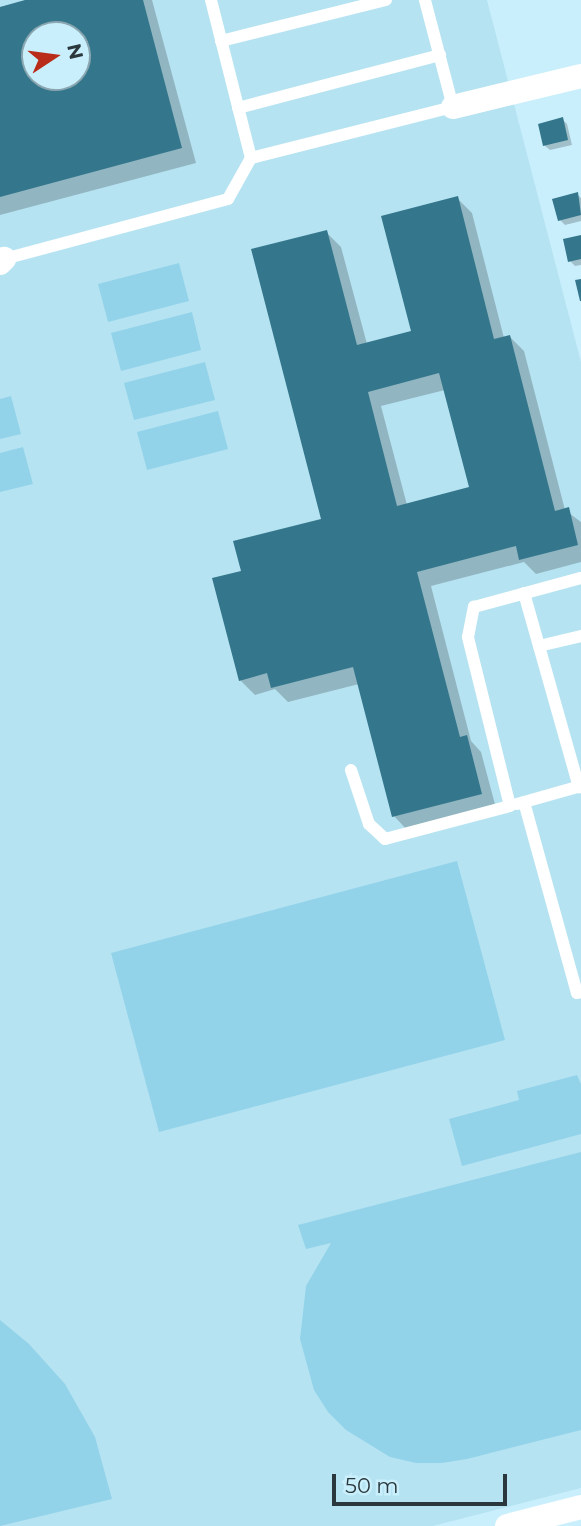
<!DOCTYPE html>
<html>
<head>
<meta charset="utf-8">
<style>
	body { margin:0 }
	#map { position:relative; width:581px; height:1526px; overflow:hidden; background:#caeffc; font-family:Montserrat,sans-serif }
	div>[style] { position:absolute }
	[style*='--x'] { left:calc(var(--x)*1px); top:calc(var(--y)*1px); width:calc(var(--w)*1px); rotate:calc(var(--a)*1deg) }
	.built>* { inset:0; background:#b6e3f2 }
	.green>* { inset:0; background:#92d3ea }
	.shadow>* { inset:0; background:#0003 }
	.building>* { inset:0; background:#34778c }
	.lane>* { height:12px; margin:-6px; padding:0 6px; transform-origin:6px; border-radius:6px; background:#fff }
	.street>* { height:24px; margin:-12px; padding:0 12px; transform-origin:12px; border-radius:12px; background:#fff }
	span { translate:-50% -50%; white-space:nowrap; text-align:center; line-height:1.15; -webkit-text-stroke:7px #caeffc; paint-order:stroke }
	.north { position:absolute; left:21px; top:21px; width:70px; height:70px; box-sizing:border-box; background:#caeffc; border:2px solid #8aa6b0; border-radius:50%; rotate:77deg; font-size:19px; font-weight:700; line-height:28px; text-align:center; color:#2a383d }
	.north::after { content:''; display:block; margin:auto; width:24px; height:32px; background:#b92c19; clip-path:polygon(50% 0,100% 100%,50% 72%,0 100%) }
	.scale { position:absolute; left:332px; top:1474px; width:175px; height:32px; box-sizing:border-box; border:4px solid #2a383d; border-top:0; padding-left:9px; font-size:21px; line-height:24px; white-space:nowrap; color:#2a383d; -webkit-text-stroke:5px #caeffc; paint-order:stroke }
</style>
</head>
<body>
<div id="map">
	<div class="built">
		<i style="clip-path:polygon(evenodd,0 0,487px 0,581px 362px,581px 1488px,433px 1526px,0 1526px,0 0,35px 35px,77px 35px,77px 77px,35px 77px,35px 35px)"></i>
	</div>
	<div class="green">
		<i style="clip-path:polygon(179px 263px,189px 301px,108px 322px,98px 284px)"></i>
		<i style="clip-path:polygon(192px 312px,201px 350px,121px 371px,111px 333px)"></i>
		<i style="clip-path:polygon(205px 362px,215px 400px,134px 420px,124px 383px)"></i>
		<i style="clip-path:polygon(11px 396px,21px 434px,0 439px,0 399px)"></i>
		<i style="clip-path:polygon(218px 411px,228px 449px,147px 470px,137px 432px)"></i>
		<i style="clip-path:polygon(23px 447px,33px 484px,0 492px,0 453px)"></i>
		<i style="clip-path:polygon(457px 861px,505px 1040px,159px 1132px,111px 953px)"></i>
		<i style="clip-path:polygon(577px 1075px,581px 1084px,581px 1134px,462px 1166px,449px 1119px,519px 1100px,517px 1091px)"></i>
		<i style="clip-path:polygon(581px 1152px,581px 1430px,467px 1459px,442px 1463px,416px 1463px,390px 1457px,346px 1430px,328px 1412px,314px 1390px,300px 1339px,306px 1286px,331px 1243px,306px 1249px,298px 1225px)"></i>
		<i style="clip-path:polygon(0 1320px,29px 1344px,65px 1384px,95px 1437px,112px 1499px,0 1526px)"></i>
	</div>
	<div class="shadow">
		<i style="clip-path:polygon(evenodd,32px 0,152px 0,196px 163px,0 215px,0 7px,32px 0,35px 35px,77px 35px,77px 77px,35px 77px,35px 35px)"></i>
		<i style="clip-path:polygon(562px 119px,567px 124px,572px 145px,550px 150px,545px 146px,540px 125px)"></i>
		<i style="clip-path:polygon(577px 194px,581px 198px,581px 221px,565px 225px,560px 220px)"></i>
		<i style="clip-path:polygon(evenodd,457px 198px,472px 213px,504px 338px,510px 337px,524px 351px,565px 510px,581px 522px,581px 562px,536px 574px,524px 562px,431px 586px,471px 741px,481px 752px,496px 808px,408px 831px,394px 816px,359px 684px,288px 702px,275px 689px,255px 695px,240px 680px,243px 572px,323px 520px,326px 232px,341px 247px,367px 344px,413px 332px,457px 198px,445px 390px,471px 488px,407px 505px,381px 406px,445px 390px)"></i>
		<i style="clip-path:polygon(581px 237px,581px 265px,575px 266px,570px 261px)"></i>
	</div>
	<div class="building">
		<i style="clip-path:polygon(evenodd,25px 0,143px 0,182px 148px,0 197px,0 7px,25px 0,35px 35px,77px 35px,77px 77px,35px 77px,35px 35px)"></i>
		<i style="clip-path:polygon(563px 117px,568px 140px,543px 146px,538px 124px)"></i>
		<i style="clip-path:polygon(578px 192px,581px 215px,558px 221px,552px 199px)"></i>
		<i style="clip-path:polygon(evenodd,458px 196px,494px 339px,510px 335px,555px 511px,569px 507px,578px 545px,519px 560px,516px 546px,417px 572px,460px 737px,467px 735px,482px 794px,392px 817px,353px 667px,271px 688px,267px 673px,239px 681px,212px 578px,241px 571px,233px 541px,321px 519px,251px 249px,327px 230px,357px 345px,411px 331px,381px 216px,458px 196px,439px 373px,469px 487px,397px 506px,368px 392px,439px 373px)"></i>
		<i style="clip-path:polygon(581px 235px,581px 259px,568px 262px,563px 239px)"></i>
		<i style="clip-path:polygon(581px 279px,581px 301px,580px 301px,575px 280px)"></i>
	</div>
	<div class="lane">
		<i style="--x:211;--y:0;--w:163;--a:75.8"></i>
		<i style="--x:251;--y:158;--w:208;--a:-14.2"></i>
		<i style="--x:453;--y:107;--w:111;--a:-104.7"></i>
		<i style="--x:221;--y:41;--w:170;--a:-14"></i>
		<i style="--x:238;--y:108;--w:209;--a:-14.7"></i>
		<i style="--x:4;--y:259;--w:232;--a:-15"></i>
		<i style="--x:228;--y:199;--w:47;--a:-60.7"></i>
		<i style="--x:524;--y:593;--w:202;--a:74.2"></i>
		<i style="--x:539;--y:646;--w:43;--a:-13.4"></i>
		<i style="--x:351;--y:770;--w:57;--a:71.6"></i>
		<i style="--x:369;--y:824;--w:22;--a:43"></i>
		<i style="--x:385;--y:839;--w:129;--a:-14.8"></i>
		<i style="--x:510;--y:806;--w:174;--a:-104"></i>
		<i style="--x:468;--y:637;--w:31;--a:-79"></i>
		<i style="--x:474;--y:607;--w:111;--a:-15.2"></i>
		<i style="--x:524;--y:802;--w:198;--a:74.5"></i>
		<i style="--x:577;--y:993;--w:4;--a:-14"></i>
		<i style="--x:517;--y:804;--w:66;--a:-15.7"></i>
	</div>
	<div class="street">
		<i style="--x:453;--y:107;--w:132;--a:-13.6"></i>
		<i style="--x:0;--y:263;--w:6;--a:-45"></i>
		<i style="--x:507;--y:1526;--w:76;--a:-14.4"></i>
	</div>
	<div class="north">N</div>
	<div class="scale">50 m</div>
</div>
</body>
</html>
